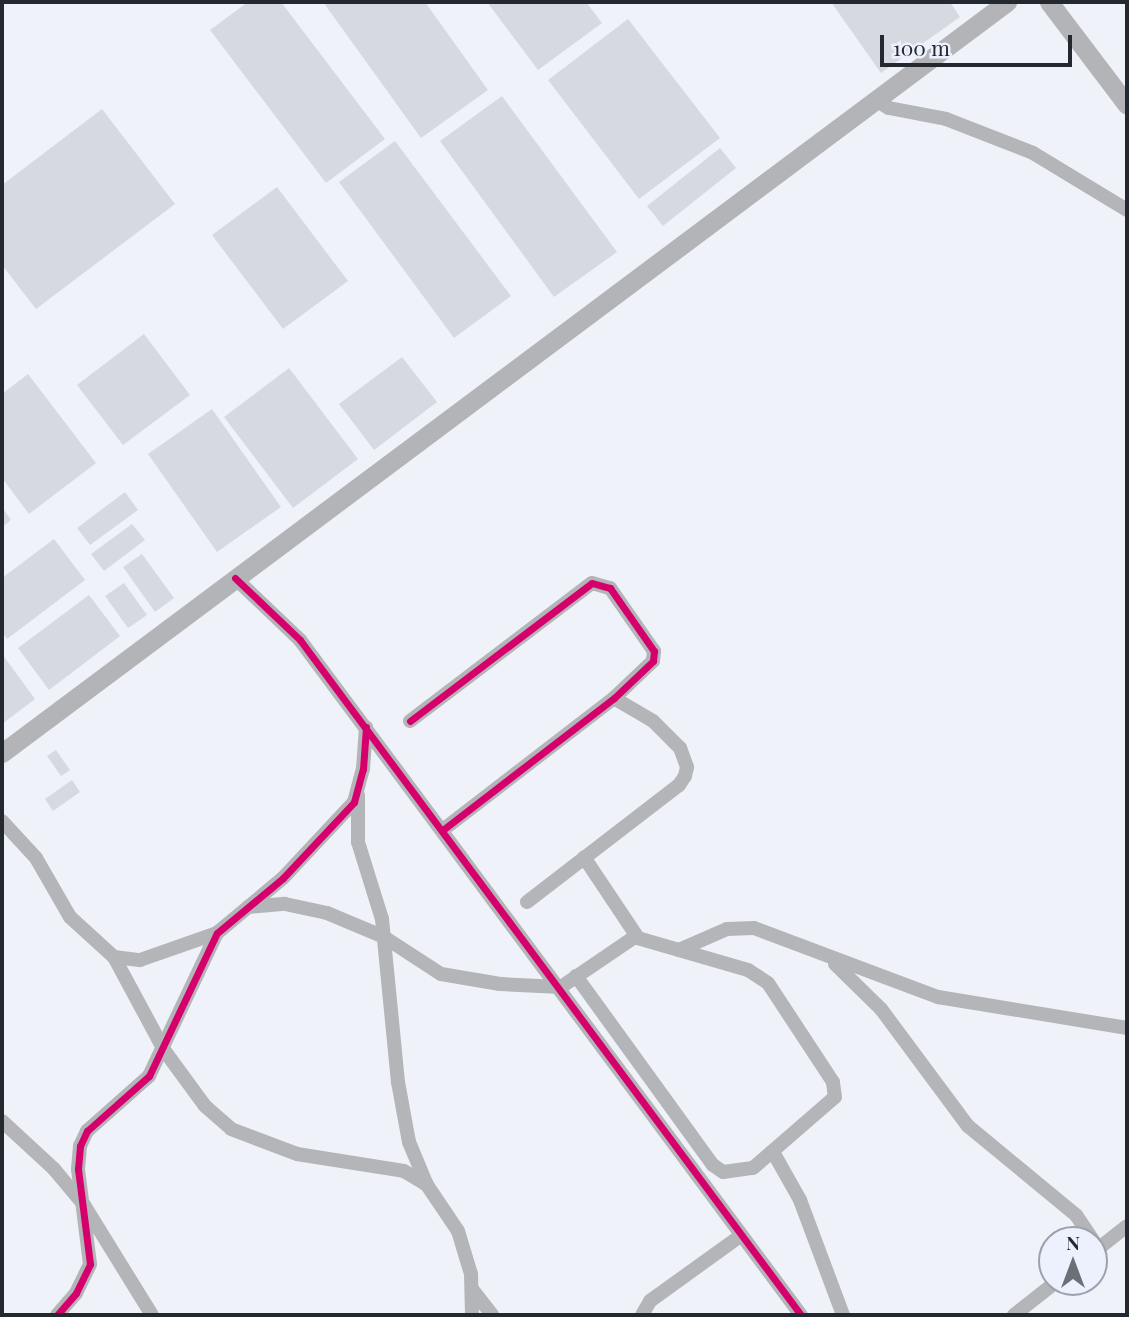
<!DOCTYPE html>
<html>
<head>
<meta charset="utf-8">
<style>
	body { margin:0 }
	#map { position:relative; width:1129px; height:1317px; overflow:hidden; background:#f0f2f9; font-family:"Playfair Display",serif }
	div>[style] { position:absolute }
	[style*='--x'] { left:calc(var(--x)*1px); top:calc(var(--y)*1px); width:calc(var(--w)*1px); rotate:calc(var(--a)*1deg) }
	.building>* { inset:0; background:#d6d9e0 }
	.street>* { height:14px; margin:-7px; padding:0 7px; transform-origin:7px; border-radius:7px; background:#b4b5b8 }
	.secondary>* { height:19px; margin:-9.5px; padding:0 9.5px; transform-origin:9.5px; border-radius:9.5px; background:#b3b4b8 }
	.cycleway>* { height:7px; margin:-3.5px; padding:0 3.5px; transform-origin:3.5px; border-radius:3.5px; background:#d6006c }
	span { translate:-50% -50%; white-space:nowrap; text-align:center; line-height:1.15; -webkit-text-stroke:5px #ecf1fd; paint-order:stroke }
	.frame { position:absolute; inset:0; border:4px solid #24282f; pointer-events:none }
	.north { position:absolute; left:1038px; top:1226px; width:70px; height:70px; box-sizing:border-box; background:#ecf1fd; border:2px solid #9ca1ab; border-radius:50%; rotate:0deg; font-size:19px; font-weight:700; line-height:28px; text-align:center; color:#24282f }
	.north::after { content:''; display:block; margin:auto; width:24px; height:32px; background:#6b6f76; clip-path:polygon(50% 0,100% 100%,50% 72%,0 100%) }
	.scale { position:absolute; left:880px; top:35px; width:192px; height:32px; box-sizing:border-box; border:4px solid #24282f; border-top:0; padding-left:9px; font-size:21px; line-height:24px; white-space:nowrap; color:#24282f; -webkit-text-stroke:5px #ecf1fd; paint-order:stroke }
</style>
</head>
<body>
<div id="map">
	<div class="building">
		<i style="clip-path:polygon(248px 2px,281px 2px,385px 139px,326px 183px,210px 30px)"></i>
		<i style="clip-path:polygon(323px 2px,425px 2px,488px 90px,421px 138px)"></i>
		<i style="clip-path:polygon(487px 2px,586px 2px,602px 23px,538px 70px)"></i>
		<i style="clip-path:polygon(831px 2px,950px 2px,960px 17px,881px 73px)"></i>
		<i style="clip-path:polygon(628px 19px,720px 138px,639px 199px,548px 80px)"></i>
		<i style="clip-path:polygon(502px 96px,617px 252px,554px 297px,440px 141px)"></i>
		<i style="clip-path:polygon(102px 109px,175px 204px,36px 309px,2px 265px,2px 185px)"></i>
		<i style="clip-path:polygon(395px 141px,511px 296px,454px 338px,339px 182px)"></i>
		<i style="clip-path:polygon(720px 148px,736px 168px,663px 226px,647px 206px)"></i>
		<i style="clip-path:polygon(277px 187px,348px 281px,283px 329px,212px 235px)"></i>
		<i style="clip-path:polygon(144px 334px,190px 395px,123px 445px,77px 385px)"></i>
		<i style="clip-path:polygon(402px 357px,437px 402px,374px 450px,339px 404px)"></i>
		<i style="clip-path:polygon(289px 368px,358px 459px,293px 508px,224px 417px)"></i>
		<i style="clip-path:polygon(28px 374px,96px 463px,29px 514px,2px 478px,2px 394px)"></i>
		<i style="clip-path:polygon(212px 409px,281px 507px,217px 552px,148px 454px)"></i>
		<i style="clip-path:polygon(125px 492px,138px 510px,90px 545px,77px 528px)"></i>
		<i style="clip-path:polygon(2px 507px,11px 520px,2px 527px)"></i>
		<i style="clip-path:polygon(132px 524px,145px 540px,104px 571px,91px 554px)"></i>
		<i style="clip-path:polygon(54px 539px,85px 580px,7px 639px,2px 632px,2px 578px)"></i>
		<i style="clip-path:polygon(142px 554px,174px 598px,155px 612px,123px 567px)"></i>
		<i style="clip-path:polygon(124px 583px,147px 615px,128px 628px,105px 596px)"></i>
		<i style="clip-path:polygon(89px 595px,120px 636px,49px 690px,18px 648px)"></i>
		<i style="clip-path:polygon(2px 654px,35px 699px,2px 724px)"></i>
		<i style="clip-path:polygon(56px 750px,70px 770px,61px 776px,47px 756px)"></i>
		<i style="clip-path:polygon(72px 780px,80px 792px,53px 811px,45px 799px)"></i>
	</div>
	<div class="street">
		<i style="--x:876;--y:100;--w:15;--a:32"></i>
		<i style="--x:889;--y:108;--w:58;--a:10.9"></i>
		<i style="--x:946;--y:119;--w:93;--a:21.3"></i>
		<i style="--x:1033;--y:153;--w:110;--a:31.2"></i>
		<i style="--x:235;--y:578;--w:90;--a:43.6"></i>
		<i style="--x:300;--y:640;--w:841;--a:53.42"></i>
		<i style="--x:410;--y:721;--w:228;--a:-37.2"></i>
		<i style="--x:592;--y:583;--w:19;--a:16"></i>
		<i style="--x:610;--y:588;--w:77;--a:55.1"></i>
		<i style="--x:654;--y:651;--w:10;--a:96"></i>
		<i style="--x:653;--y:661;--w:54;--a:136.5"></i>
		<i style="--x:614;--y:698;--w:215;--a:142.4"></i>
		<i style="--x:358;--y:795;--w:47;--a:90"></i>
		<i style="--x:358;--y:842;--w:81;--a:72.7"></i>
		<i style="--x:382;--y:919;--w:164;--a:84.4"></i>
		<i style="--x:398;--y:1082;--w:61;--a:79.6"></i>
		<i style="--x:409;--y:1142;--w:47;--a:67.3"></i>
		<i style="--x:427;--y:1185;--w:55;--a:56"></i>
		<i style="--x:458;--y:1231;--w:45;--a:73.2"></i>
		<i style="--x:471;--y:1274;--w:41;--a:88.6"></i>
		<i style="--x:2;--y:821;--w:50;--a:47.4"></i>
		<i style="--x:36;--y:858;--w:68;--a:60"></i>
		<i style="--x:70;--y:917;--w:59;--a:42.3"></i>
		<i style="--x:114;--y:957;--w:106;--a:61.7"></i>
		<i style="--x:164;--y:1050;--w:69;--a:53.8"></i>
		<i style="--x:205;--y:1106;--w:35;--a:41"></i>
		<i style="--x:231;--y:1129;--w:71;--a:20.7"></i>
		<i style="--x:297;--y:1154;--w:108;--a:9"></i>
		<i style="--x:404;--y:1171;--w:27;--a:31"></i>
		<i style="--x:527;--y:902;--w:192;--a:-37.6"></i>
		<i style="--x:679;--y:785;--w:11;--a:-56"></i>
		<i style="--x:685;--y:776;--w:9;--a:-77"></i>
		<i style="--x:687;--y:767;--w:20;--a:-110"></i>
		<i style="--x:680;--y:748;--w:38;--a:-135"></i>
		<i style="--x:653;--y:721;--w:45;--a:-149.5"></i>
		<i style="--x:248;--y:907;--w:37;--a:-5"></i>
		<i style="--x:285;--y:904;--w:43;--a:12.1"></i>
		<i style="--x:327;--y:913;--w:62;--a:22.8"></i>
		<i style="--x:384;--y:937;--w:68;--a:33"></i>
		<i style="--x:441;--y:974;--w:60;--a:9.6"></i>
		<i style="--x:500;--y:984;--w:61;--a:2.8"></i>
		<i style="--x:561;--y:987;--w:91;--a:-34.2"></i>
		<i style="--x:679;--y:950;--w:52;--a:-23.6"></i>
		<i style="--x:727;--y:929;--w:27;--a:-2"></i>
		<i style="--x:754;--y:928;--w:197;--a:20.6"></i>
		<i style="--x:938;--y:997;--w:192;--a:9.3"></i>
		<i style="--x:114;--y:957;--w:26;--a:7"></i>
		<i style="--x:140;--y:960;--w:82;--a:-19.3"></i>
		<i style="--x:835;--y:964;--w:64;--a:44.4"></i>
		<i style="--x:881;--y:1009;--w:146;--a:53.4"></i>
		<i style="--x:968;--y:1126;--w:140;--a:39.5"></i>
		<i style="--x:1076;--y:1215;--w:40;--a:56"></i>
		<i style="--x:576;--y:976;--w:233;--a:54.1"></i>
		<i style="--x:713;--y:1165;--w:12;--a:35"></i>
		<i style="--x:723;--y:1172;--w:30;--a:-8"></i>
		<i style="--x:753;--y:1168;--w:108;--a:-40.9"></i>
		<i style="--x:835;--y:1097;--w:15;--a:-98"></i>
		<i style="--x:833;--y:1082;--w:118;--a:-123.3"></i>
		<i style="--x:768;--y:983;--w:24;--a:-147"></i>
		<i style="--x:748;--y:970;--w:115;--a:-163.8"></i>
		<i style="--x:638;--y:938;--w:97;--a:-123.7"></i>
		<i style="--x:2;--y:1121;--w:71;--a:42.7"></i>
		<i style="--x:54;--y:1169;--w:47;--a:50.2"></i>
		<i style="--x:84;--y:1205;--w:129;--a:58.3"></i>
		<i style="--x:773;--y:1152;--w:55;--a:60.6"></i>
		<i style="--x:800;--y:1200;--w:123;--a:69.5"></i>
		<i style="--x:1094;--y:1252;--w:42;--a:-38.2"></i>
		<i style="--x:472;--y:1289;--w:33;--a:52"></i>
		<i style="--x:57;--y:1315;--w:29;--a:-49"></i>
		<i style="--x:76;--y:1293;--w:32;--a:-64"></i>
		<i style="--x:90;--y:1264;--w:96;--a:-97.2"></i>
		<i style="--x:78;--y:1169;--w:23;--a:-85"></i>
		<i style="--x:80;--y:1146;--w:17;--a:-65"></i>
		<i style="--x:87;--y:1131;--w:83;--a:-41.6"></i>
		<i style="--x:149;--y:1076;--w:158;--a:-64.6"></i>
		<i style="--x:217;--y:933;--w:86;--a:-39.8"></i>
		<i style="--x:283;--y:878;--w:104;--a:-46.9"></i>
		<i style="--x:354;--y:802;--w:34;--a:-75"></i>
		<i style="--x:363;--y:769;--w:42;--a:-85.9"></i>
		<i style="--x:642;--y:1315;--w:16;--a:-60"></i>
		<i style="--x:650;--y:1301;--w:111;--a:-35.8"></i>
		<i style="--x:1014;--y:1315;--w:53;--a:-38.2"></i>
	</div>
	<div class="secondary">
		<i style="--x:1049;--y:2;--w:129;--a:52.9"></i>
		<i style="--x:2;--y:753;--w:1255;--a:-36.77"></i>
	</div>
	<div class="cycleway">
		<i style="--x:235;--y:578;--w:90;--a:43.6"></i>
		<i style="--x:300;--y:640;--w:841;--a:53.42"></i>
		<i style="--x:410;--y:721;--w:228;--a:-37.2"></i>
		<i style="--x:592;--y:583;--w:19;--a:16"></i>
		<i style="--x:610;--y:588;--w:77;--a:55.1"></i>
		<i style="--x:654;--y:651;--w:10;--a:96"></i>
		<i style="--x:653;--y:661;--w:54;--a:136.5"></i>
		<i style="--x:614;--y:698;--w:215;--a:142.4"></i>
		<i style="--x:57;--y:1315;--w:29;--a:-49"></i>
		<i style="--x:76;--y:1293;--w:32;--a:-64"></i>
		<i style="--x:90;--y:1264;--w:96;--a:-97.2"></i>
		<i style="--x:78;--y:1169;--w:23;--a:-85"></i>
		<i style="--x:80;--y:1146;--w:17;--a:-65"></i>
		<i style="--x:87;--y:1131;--w:83;--a:-41.6"></i>
		<i style="--x:149;--y:1076;--w:158;--a:-64.6"></i>
		<i style="--x:217;--y:933;--w:86;--a:-39.8"></i>
		<i style="--x:283;--y:878;--w:104;--a:-46.9"></i>
		<i style="--x:354;--y:802;--w:34;--a:-75"></i>
		<i style="--x:363;--y:769;--w:42;--a:-85.9"></i>
	</div>
	<div class="frame"></div>
	<div class="north">N</div>
	<div class="scale">100 m</div>
</div>
</body>
</html>
